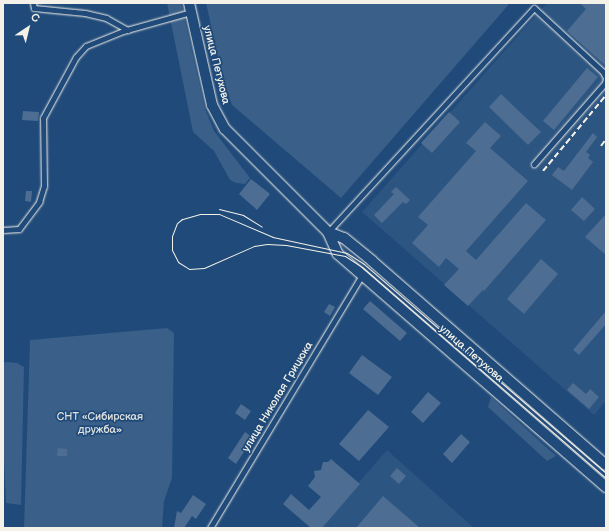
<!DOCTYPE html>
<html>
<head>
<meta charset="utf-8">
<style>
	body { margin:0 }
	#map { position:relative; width:609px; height:531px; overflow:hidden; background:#1f4a7a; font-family:"Balsamiq Sans",sans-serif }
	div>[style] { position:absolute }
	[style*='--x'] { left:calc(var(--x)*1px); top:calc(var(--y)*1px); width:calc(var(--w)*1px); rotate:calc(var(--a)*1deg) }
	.built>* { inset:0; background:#2d5581 }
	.green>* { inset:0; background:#3a5f88 }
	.building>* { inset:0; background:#4d6e92 }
	.roads { filter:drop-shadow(0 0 1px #f4f1e8) drop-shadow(0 0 1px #f4f1e8) }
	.street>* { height:5px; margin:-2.5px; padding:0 2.5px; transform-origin:2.5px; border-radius:2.5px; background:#1f4a7a }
	.highway>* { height:10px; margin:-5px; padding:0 5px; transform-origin:5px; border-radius:5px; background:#1f4a7a }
	.tram>* { height:1px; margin:-0.5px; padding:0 0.5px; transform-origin:0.5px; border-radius:0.5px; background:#f4f1e8 }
	.rail>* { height:2px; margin-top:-1px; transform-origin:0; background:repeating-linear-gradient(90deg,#f4f1e8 0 6px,transparent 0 9px) }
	span { translate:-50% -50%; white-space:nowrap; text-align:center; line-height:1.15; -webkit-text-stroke:3.5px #1f4a7a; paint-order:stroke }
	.street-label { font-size:11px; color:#f4f1e8 }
	.park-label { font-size:11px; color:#e1e2de }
	.frame { position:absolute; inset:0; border:4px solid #f4f1e8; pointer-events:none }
	.north { position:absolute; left:8px; top:8px; width:40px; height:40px; -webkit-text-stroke:3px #1f4a7a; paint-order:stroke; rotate:35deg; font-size:11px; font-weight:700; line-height:16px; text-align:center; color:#f4f1e8 }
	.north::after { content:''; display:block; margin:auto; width:14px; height:18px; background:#f4f1e8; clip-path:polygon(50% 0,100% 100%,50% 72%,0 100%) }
</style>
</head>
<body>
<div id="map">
	<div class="built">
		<i style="clip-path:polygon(547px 3px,606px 3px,606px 401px,594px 415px,362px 212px)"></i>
		<i style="clip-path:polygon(387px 450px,474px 528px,319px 528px)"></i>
	</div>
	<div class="green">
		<i style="clip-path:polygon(167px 3px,181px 3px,205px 109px,214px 131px,250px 178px,245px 184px,236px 183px,230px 180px,214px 151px,193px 132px)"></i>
		<i style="clip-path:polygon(206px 3px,510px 3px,341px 198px,232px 105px,223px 80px)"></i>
		<i style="clip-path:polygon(167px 328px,174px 333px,172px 478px,164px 501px,162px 528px,24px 528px,30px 340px)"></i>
		<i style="clip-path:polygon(7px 362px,17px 363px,24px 367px,21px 505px,6px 503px,3px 437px,3px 363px)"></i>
		<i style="clip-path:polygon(491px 397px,556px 456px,547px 461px,488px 407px)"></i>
	</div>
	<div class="building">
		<i style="clip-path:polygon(580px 3px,606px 3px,606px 66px,567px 31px,586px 9px)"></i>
		<i style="clip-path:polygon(587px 68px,598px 77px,554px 130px,543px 121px)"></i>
		<i style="clip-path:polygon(501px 94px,541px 132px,528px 145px,489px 107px)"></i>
		<i style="clip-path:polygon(23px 111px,39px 112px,38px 121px,22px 120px)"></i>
		<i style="clip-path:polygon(449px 112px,460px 122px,432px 153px,421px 143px)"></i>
		<i style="clip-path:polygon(485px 122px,501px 136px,490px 148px,528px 181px,466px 251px,476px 260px,526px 203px,546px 220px,484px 291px,483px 290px,468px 306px,444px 285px,459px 269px,446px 258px,439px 267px,412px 243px,428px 225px,418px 217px,476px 151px,466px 143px)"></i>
		<i style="clip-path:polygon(593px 133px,597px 137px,586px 152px,590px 155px,588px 158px,593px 162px,572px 190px,552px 175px,558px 167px,564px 171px)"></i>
		<i style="clip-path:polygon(251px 179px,270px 194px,257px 210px,239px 194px)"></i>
		<i style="clip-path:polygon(396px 187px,410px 200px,406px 204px,403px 202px,382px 223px,374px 215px,394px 194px,391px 192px)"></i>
		<i style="clip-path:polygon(26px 191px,32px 191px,31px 202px,25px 201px)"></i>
		<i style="clip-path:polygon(582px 197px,595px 209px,584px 221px,571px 210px)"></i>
		<i style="clip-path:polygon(606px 214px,606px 255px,585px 237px)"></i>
		<i style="clip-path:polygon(541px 259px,558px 274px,524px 314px,507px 299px)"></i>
		<i style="clip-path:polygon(370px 301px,407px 333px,400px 341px,363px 309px)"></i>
		<i style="clip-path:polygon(329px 304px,335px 307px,330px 316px,324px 312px)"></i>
		<i style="clip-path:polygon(606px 311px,606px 324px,579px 355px,573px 350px)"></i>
		<i style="clip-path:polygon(362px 355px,392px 377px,378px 395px,349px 373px)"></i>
		<i style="clip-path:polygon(573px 383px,586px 394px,590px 389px,599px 397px,589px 409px,567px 390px)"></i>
		<i style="clip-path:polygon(428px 392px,441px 403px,423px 423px,411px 412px)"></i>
		<i style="clip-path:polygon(241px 404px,251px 411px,245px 420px,235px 413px)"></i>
		<i style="clip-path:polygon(368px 410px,389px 427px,359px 461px,339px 444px)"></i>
		<i style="clip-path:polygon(245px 432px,253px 438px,236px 464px,228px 458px)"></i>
		<i style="clip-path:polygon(461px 434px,470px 442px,452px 463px,443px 454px)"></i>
		<i style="clip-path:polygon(58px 448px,67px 449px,67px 456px,57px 456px)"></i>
		<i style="clip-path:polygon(331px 459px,360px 484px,322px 528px,311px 528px,283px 504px,291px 494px,309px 510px,321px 497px,308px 486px,315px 477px,314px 471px,321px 470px,323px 462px,328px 462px)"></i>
		<i style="clip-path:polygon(397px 468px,406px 476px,399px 484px,390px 476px)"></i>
		<i style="clip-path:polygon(193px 495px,206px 504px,196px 519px,192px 516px,184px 528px,174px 528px,177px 511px,181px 513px)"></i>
		<i style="clip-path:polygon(383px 496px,420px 528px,356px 528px)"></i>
	</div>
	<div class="roads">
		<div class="street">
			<i style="--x:33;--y:3;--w:5;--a:79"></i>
			<i style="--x:34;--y:8;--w:51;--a:5.6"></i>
			<i style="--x:85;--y:13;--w:22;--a:13"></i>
			<i style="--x:106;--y:18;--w:25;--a:29"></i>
			<i style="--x:3;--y:230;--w:16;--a:-4"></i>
			<i style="--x:19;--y:229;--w:34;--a:-53"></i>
			<i style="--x:39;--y:202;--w:17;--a:-73"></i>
			<i style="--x:44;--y:186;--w:68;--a:-90.8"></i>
			<i style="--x:43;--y:118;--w:69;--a:-61.6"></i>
			<i style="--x:76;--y:57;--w:15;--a:-48"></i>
			<i style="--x:86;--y:46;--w:40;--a:-22"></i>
			<i style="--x:123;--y:31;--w:71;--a:-15.6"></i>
			<i style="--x:328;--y:232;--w:304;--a:-47.4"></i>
			<i style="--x:534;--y:8;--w:94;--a:42.8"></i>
			<i style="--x:603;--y:72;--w:7;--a:63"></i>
			<i style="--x:606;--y:78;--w:5;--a:101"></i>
			<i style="--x:605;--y:83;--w:108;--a:131.2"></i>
			<i style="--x:210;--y:528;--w:295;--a:-59"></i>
		</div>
		<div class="highway">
			<i style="--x:189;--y:3;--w:105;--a:77.3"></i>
			<i style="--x:212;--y:105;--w:27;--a:62"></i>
			<i style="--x:225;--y:129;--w:146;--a:45"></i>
			<i style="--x:328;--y:232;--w:17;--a:21"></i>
			<i style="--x:344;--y:238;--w:36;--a:39"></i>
			<i style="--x:372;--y:261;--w:310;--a:41.1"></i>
			<i style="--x:328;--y:232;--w:24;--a:66"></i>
			<i style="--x:338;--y:254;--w:355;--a:41"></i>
		</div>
	</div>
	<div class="tram">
		<i style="--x:219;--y:209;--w:25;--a:14"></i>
		<i style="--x:243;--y:215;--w:22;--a:32"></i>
		<i style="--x:606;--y:473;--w:320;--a:-139.2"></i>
		<i style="--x:364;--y:264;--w:20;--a:-147"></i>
		<i style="--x:347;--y:253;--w:76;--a:-167.8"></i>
		<i style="--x:273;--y:237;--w:59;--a:-156.9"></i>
		<i style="--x:219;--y:214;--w:19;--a:180"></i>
		<i style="--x:200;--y:214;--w:19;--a:164"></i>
		<i style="--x:182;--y:219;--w:6;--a:141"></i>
		<i style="--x:177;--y:223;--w:14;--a:111"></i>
		<i style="--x:172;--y:236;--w:14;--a:90"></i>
		<i style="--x:172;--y:250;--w:13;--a:63"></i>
		<i style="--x:178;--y:262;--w:13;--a:32"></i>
		<i style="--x:189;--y:269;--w:15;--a:-4"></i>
		<i style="--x:204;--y:268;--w:55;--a:-23.7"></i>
		<i style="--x:254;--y:246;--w:13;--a:-9"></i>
		<i style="--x:267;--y:244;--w:19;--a:3"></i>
		<i style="--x:286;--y:245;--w:60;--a:10.6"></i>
		<i style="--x:345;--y:256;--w:20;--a:33"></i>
		<i style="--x:362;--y:267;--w:323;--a:40.9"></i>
	</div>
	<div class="rail">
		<i style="--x:601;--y:146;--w:9;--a:-54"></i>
		<i style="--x:543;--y:171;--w:99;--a:-50.3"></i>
	</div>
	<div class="street-label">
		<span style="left:216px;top:65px;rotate:76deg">улица Петухова</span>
		<span style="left:471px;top:354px;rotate:41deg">улица Петухова</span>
		<span style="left:278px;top:397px;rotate:-59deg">улица Николая Грицюка</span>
	</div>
	<div class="park-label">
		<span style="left:100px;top:424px">СНТ «Сибирская<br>дружба»</span>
	</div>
	<div class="frame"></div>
	<div class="north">С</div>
</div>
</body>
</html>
